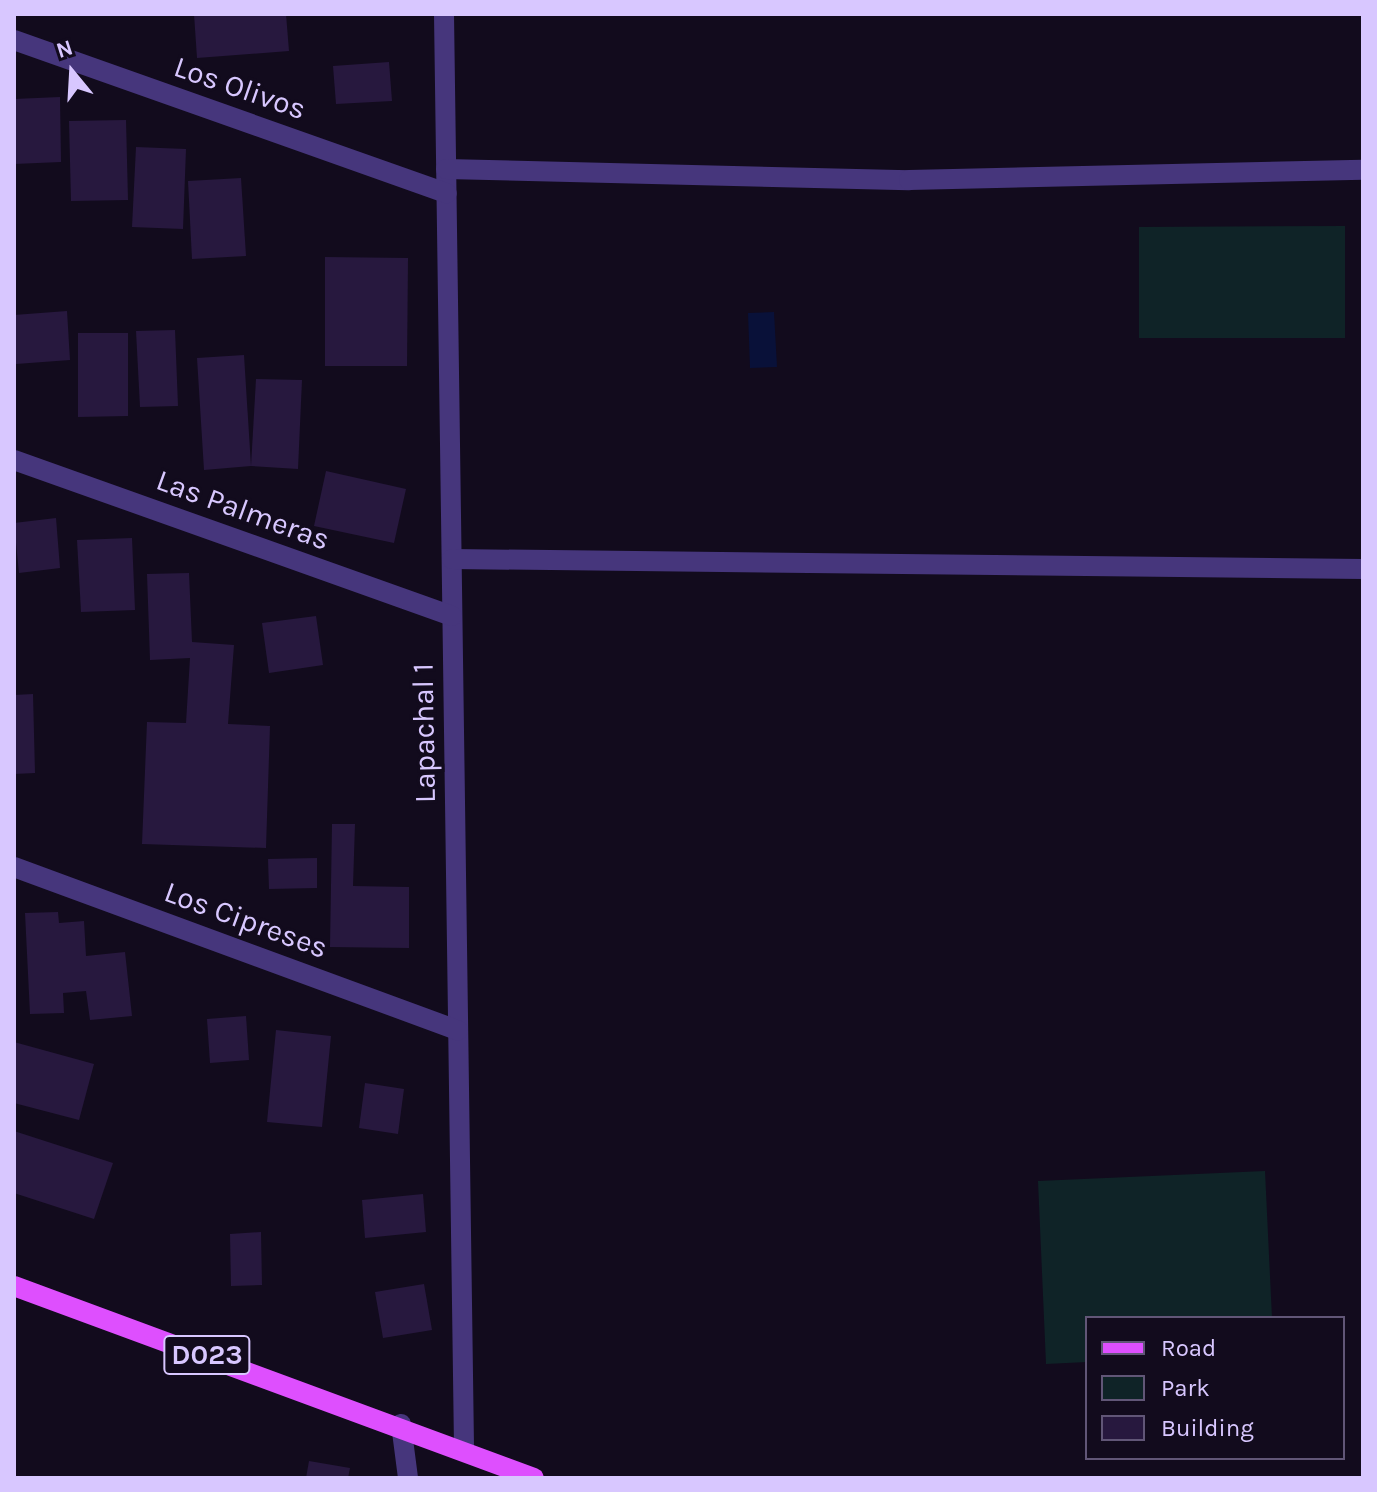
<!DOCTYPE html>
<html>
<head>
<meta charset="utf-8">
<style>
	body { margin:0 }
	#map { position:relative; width:1377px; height:1492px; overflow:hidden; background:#120b1d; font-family:Karla,sans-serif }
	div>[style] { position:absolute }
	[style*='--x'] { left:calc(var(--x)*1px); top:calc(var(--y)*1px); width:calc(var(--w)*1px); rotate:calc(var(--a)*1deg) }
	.green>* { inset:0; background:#0f2327 }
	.water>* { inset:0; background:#091139 }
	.building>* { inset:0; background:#27183e }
	.minor>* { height:20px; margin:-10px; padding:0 10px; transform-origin:10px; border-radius:10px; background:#46367c }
	.major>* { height:20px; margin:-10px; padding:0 10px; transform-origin:10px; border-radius:10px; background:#de4ffe }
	span { translate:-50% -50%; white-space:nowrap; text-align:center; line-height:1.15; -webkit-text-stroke:6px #120b1d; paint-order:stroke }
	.shield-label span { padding:2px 6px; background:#120b1d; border:2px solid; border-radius:6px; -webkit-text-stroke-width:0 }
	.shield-label { font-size:28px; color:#d8c7ff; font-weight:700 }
	.street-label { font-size:30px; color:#d8c7ff }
	.frame { position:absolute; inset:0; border:16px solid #d8c7ff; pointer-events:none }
	.legend { position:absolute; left:1085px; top:1316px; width:260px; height:144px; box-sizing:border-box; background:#120b1d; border:2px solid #615677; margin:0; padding:10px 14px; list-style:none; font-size:24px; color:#d8c7ff }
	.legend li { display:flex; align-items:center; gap:16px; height:40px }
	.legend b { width:40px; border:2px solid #615677 }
	.north { position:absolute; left:32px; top:32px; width:80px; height:80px; -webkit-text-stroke:6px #120b1d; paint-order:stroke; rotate:342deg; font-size:22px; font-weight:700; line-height:32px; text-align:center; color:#d8c7ff }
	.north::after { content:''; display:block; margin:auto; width:28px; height:36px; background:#d8c7ff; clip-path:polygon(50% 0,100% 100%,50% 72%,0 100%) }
</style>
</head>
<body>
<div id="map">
	<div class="green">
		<i style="clip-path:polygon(1345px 226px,1345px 338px,1139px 338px,1139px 227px)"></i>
		<i style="clip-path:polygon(1265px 1171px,1272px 1318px,1087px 1318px,1087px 1362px,1046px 1364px,1038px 1181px)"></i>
	</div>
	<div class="water">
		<i style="clip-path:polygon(774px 312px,777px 367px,750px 368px,748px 313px)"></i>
	</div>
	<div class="building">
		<i style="clip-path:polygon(194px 14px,286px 14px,289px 51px,197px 58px)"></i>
		<i style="clip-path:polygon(389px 62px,392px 101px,336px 104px,333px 66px)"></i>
		<i style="clip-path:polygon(60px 97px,61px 162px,14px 164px,14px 99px)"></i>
		<i style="clip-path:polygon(126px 120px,128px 200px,71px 201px,69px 121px)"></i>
		<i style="clip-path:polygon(136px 147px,186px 149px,183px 229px,132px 227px)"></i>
		<i style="clip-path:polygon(241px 178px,246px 256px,192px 259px,188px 181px)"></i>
		<i style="clip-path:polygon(325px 257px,408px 258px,407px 366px,325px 366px)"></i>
		<i style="clip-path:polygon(67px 311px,70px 360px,16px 364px,14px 315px)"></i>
		<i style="clip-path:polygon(175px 330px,178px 406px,140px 407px,136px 331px)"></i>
		<i style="clip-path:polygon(78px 333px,128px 333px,128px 416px,78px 417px)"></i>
		<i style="clip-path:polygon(244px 355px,251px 466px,204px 470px,197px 358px)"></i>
		<i style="clip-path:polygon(256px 379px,302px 380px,298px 469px,251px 466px)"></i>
		<i style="clip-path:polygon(326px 471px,406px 489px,394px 543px,314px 526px)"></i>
		<i style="clip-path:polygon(56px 518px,60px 568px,19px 573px,14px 523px)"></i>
		<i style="clip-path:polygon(132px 538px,135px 610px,81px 612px,77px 540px)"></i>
		<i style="clip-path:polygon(189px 573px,192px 642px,234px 645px,228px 724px,270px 726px,266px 848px,142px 844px,147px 722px,186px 723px,190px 658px,150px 660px,147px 574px)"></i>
		<i style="clip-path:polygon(316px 616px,323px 665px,269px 673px,262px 623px)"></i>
		<i style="clip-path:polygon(33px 694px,35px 773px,14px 774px,14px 695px)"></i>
		<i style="clip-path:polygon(332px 824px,355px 824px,353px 886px,409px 887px,409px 948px,330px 947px)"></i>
		<i style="clip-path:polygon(317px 858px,317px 888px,269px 889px,268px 859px)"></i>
		<i style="clip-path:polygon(58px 912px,59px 923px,84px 921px,86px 956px,125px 952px,132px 1016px,90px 1020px,86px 991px,63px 993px,64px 1013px,30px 1014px,25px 913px)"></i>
		<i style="clip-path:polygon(246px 1016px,249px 1060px,210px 1063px,207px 1019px)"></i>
		<i style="clip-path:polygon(276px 1030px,331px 1036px,322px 1127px,267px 1122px)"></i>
		<i style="clip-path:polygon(14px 1042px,94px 1064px,79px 1120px,14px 1103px)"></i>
		<i style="clip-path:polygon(365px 1083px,404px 1089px,398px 1134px,359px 1128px)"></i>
		<i style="clip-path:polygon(14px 1131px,113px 1163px,94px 1219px,14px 1193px)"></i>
		<i style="clip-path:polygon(423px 1194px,426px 1232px,365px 1238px,362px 1200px)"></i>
		<i style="clip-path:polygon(261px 1232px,262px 1285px,231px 1286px,230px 1234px)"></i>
		<i style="clip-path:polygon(424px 1284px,432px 1330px,383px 1338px,375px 1292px)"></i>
		<i style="clip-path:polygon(309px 1461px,350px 1468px,348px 1478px,306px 1478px)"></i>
	</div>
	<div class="minor">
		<i style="--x:444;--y:14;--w:1437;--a:89.2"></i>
		<i style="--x:14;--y:40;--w:459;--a:19.5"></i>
		<i style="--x:446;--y:169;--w:463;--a:1.4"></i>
		<i style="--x:909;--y:180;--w:454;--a:-1.3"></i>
		<i style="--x:14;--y:460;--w:465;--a:19.6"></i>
		<i style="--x:452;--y:559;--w:911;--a:0.63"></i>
		<i style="--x:14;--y:867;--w:473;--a:20.2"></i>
		<i style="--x:401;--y:1424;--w:54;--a:82.6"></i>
	</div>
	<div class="major">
		<i style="--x:14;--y:1286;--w:554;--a:20.27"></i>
	</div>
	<div class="shield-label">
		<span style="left:207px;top:1355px">D023</span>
	</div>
	<div class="street-label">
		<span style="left:240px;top:88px;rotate:19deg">Los Olivos</span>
		<span style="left:243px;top:510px;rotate:20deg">Las Palmeras</span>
		<span style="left:424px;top:733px;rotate:-91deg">Lapachal 1</span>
		<span style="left:246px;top:920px;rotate:20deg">Los Cipreses</span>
	</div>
	<div class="frame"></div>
	<ul class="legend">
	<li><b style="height:10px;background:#de4ffe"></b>Road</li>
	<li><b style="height:22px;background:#0f2327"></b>Park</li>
	<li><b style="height:22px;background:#27183e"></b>Building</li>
	</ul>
	<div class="north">N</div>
</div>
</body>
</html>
